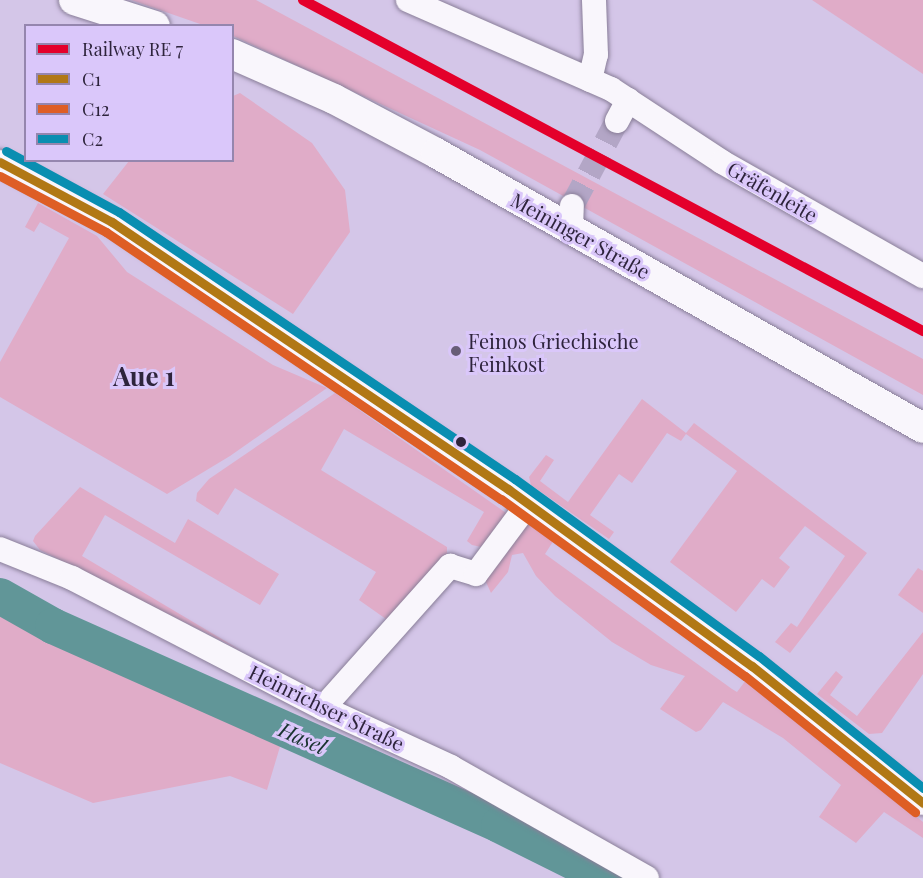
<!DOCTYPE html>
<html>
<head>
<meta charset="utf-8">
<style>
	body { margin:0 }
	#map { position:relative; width:923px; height:878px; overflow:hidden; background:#d4c6e8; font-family:"Playfair Display",serif }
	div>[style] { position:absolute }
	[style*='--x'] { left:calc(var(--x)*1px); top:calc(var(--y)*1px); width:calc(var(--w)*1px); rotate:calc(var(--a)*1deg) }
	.green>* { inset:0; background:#e0acc8 }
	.river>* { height:36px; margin:-18px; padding:0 18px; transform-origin:18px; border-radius:18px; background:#619698 }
	.minor-tunnel>* { height:24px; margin-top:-12px; transform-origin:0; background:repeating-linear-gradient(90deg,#b3a6c6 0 24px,transparent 0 36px) }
	.roads { filter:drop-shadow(0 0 2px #897e98) drop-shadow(0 0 2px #897e98) }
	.minor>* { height:24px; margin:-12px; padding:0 12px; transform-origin:12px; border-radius:12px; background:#f9f6fc }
	.major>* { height:30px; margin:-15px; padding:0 15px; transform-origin:15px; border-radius:15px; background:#f9f6fc }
	.bus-1>* { height:9px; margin:-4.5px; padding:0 4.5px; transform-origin:4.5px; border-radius:4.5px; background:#b17815 }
	.bus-2>* { height:9px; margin:-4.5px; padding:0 4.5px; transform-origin:4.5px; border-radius:4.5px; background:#de5e25 }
	.bus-3>* { height:9px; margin:-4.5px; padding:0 4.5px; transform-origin:4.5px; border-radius:4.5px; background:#098eb1 }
	.rail-1>* { height:10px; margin:-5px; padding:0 5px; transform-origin:5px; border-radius:5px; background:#e4002b }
	.dots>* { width:16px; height:16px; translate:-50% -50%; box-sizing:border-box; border:3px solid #dac7fa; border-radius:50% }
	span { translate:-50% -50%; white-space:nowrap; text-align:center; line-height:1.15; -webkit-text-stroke:6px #dac7fa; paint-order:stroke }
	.street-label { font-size:20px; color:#2e243c }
	.poi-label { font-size:20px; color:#2e243c }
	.left { translate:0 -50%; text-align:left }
	.water-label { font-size:21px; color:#19332f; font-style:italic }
	.district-label { font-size:26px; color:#2e243c; font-weight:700 }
	.legend { position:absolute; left:24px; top:24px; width:210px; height:138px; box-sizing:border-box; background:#dac7fa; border:2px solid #9586ae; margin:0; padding:8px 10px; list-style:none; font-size:18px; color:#2e243c }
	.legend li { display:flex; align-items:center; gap:12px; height:30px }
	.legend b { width:30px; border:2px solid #9586ae }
</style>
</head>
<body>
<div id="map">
	<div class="green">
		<i style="clip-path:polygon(131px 0,256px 0,923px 359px,923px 395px,480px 150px,233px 36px,232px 26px,203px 25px)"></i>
		<i style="clip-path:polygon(812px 0,923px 0,923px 74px)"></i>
		<i style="clip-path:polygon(240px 93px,312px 143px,345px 190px,350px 232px,293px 314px,103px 194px,129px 161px,232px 160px,233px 96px)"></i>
		<i style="clip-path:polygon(38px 203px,97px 236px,127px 272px,273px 365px,327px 388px,230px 456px,167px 494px,0 397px,0 362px,69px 238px,40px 222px,34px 232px,25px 227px)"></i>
		<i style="clip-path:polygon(335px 393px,509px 515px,481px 547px,472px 545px,467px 541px,484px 512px,344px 429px,321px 470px,447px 547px,447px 558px,396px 619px,386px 619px,359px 600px,376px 572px,235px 488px,218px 515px,196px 501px,197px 493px,209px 479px)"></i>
		<i style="clip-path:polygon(642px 399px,686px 433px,694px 423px,867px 553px,790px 653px,775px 642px,791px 623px,797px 627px,845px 556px,805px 526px,779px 558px,790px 567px,774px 588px,762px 579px,736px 612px,670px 562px,737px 471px,686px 434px,681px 441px,667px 433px,632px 483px,619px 474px,590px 515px,614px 532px,609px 539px,531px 485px,529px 477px,546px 455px,554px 460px,540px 481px,568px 502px)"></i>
		<i style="clip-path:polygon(80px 487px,175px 543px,188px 519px,279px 574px,260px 605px,105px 515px,82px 556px,242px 651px,40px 550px,33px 541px,35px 536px)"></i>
		<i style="clip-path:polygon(526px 521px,554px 540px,545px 554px,732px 689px,737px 692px,746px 680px,923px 822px,923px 838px,884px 812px,856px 843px,819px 817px,841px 785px,783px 738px,723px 702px,701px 730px,696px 732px,660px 709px,685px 676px,651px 665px,612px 642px,555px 596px,536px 576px,523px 553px,512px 555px,508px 572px,491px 593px,485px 580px)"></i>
		<i style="clip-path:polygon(918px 568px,923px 571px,923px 613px,898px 595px)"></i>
		<i style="clip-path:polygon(0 596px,53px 626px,285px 730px,267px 790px,230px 776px,93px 803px,0 763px)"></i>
		<i style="clip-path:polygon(923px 632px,923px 674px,882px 733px,869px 734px,817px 694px,836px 671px,843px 677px,830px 695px,857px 716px)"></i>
	</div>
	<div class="river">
		<i style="--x:0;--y:596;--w:61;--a:29.5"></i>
		<i style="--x:53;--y:626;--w:488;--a:24"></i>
		<i style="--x:499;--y:825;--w:119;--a:26.4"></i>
	</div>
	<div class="minor-tunnel">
		<i style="--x:572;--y:206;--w:96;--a:-62.1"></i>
	</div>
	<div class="roads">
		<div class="minor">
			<i style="--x:408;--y:0;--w:222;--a:23.7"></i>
			<i style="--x:611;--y:89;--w:133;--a:33.3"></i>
			<i style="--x:722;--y:162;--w:231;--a:29.6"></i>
			<i style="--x:590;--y:80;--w:26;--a:-77"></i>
			<i style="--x:596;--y:55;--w:55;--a:-92.1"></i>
			<i style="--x:617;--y:121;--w:24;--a:-62"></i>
			<i style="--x:0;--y:162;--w:127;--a:28.2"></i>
			<i style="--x:112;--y:222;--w:478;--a:34"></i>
			<i style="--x:508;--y:489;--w:301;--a:36"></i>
			<i style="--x:752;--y:666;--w:219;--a:38.7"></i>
			<i style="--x:571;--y:229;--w:23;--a:-88"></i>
			<i style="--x:0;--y:549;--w:78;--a:21.9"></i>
			<i style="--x:72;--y:578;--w:283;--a:27.4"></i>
			<i style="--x:323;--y:708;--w:141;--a:24.7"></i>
			<i style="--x:451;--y:767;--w:225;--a:29.5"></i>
			<i style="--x:323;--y:708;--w:191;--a:-48.2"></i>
			<i style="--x:450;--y:566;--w:27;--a:17"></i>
			<i style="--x:476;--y:574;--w:87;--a:-53.4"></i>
		</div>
		<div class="major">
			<i style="--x:74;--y:0;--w:85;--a:17.8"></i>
			<i style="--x:232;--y:54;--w:111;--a:23.8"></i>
			<i style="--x:334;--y:99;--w:115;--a:27.9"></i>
			<i style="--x:436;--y:153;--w:559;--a:29.45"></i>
		</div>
	</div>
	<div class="bus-1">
		<i style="--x:0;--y:162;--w:127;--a:28.2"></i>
		<i style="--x:112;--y:222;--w:478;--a:34"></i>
		<i style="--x:508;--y:489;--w:301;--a:36"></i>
		<i style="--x:752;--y:666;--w:219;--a:38.7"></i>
	</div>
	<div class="bus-2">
		<i style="--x:0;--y:176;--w:120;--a:27.8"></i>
		<i style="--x:106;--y:232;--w:477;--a:34.1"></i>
		<i style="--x:501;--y:499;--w:301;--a:36"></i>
		<i style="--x:745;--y:676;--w:218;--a:38.7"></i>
	</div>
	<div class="bus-3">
		<i style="--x:6;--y:151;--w:128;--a:28.4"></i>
		<i style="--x:119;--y:212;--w:478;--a:34"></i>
		<i style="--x:515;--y:479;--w:301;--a:36"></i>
		<i style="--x:759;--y:656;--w:211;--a:38.8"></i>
	</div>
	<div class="rail-1">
		<i style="--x:303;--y:0;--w:703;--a:28.1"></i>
	</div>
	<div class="dots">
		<i style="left:456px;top:351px;background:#685d78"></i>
		<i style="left:461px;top:442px;background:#2e243c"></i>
	</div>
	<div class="street-label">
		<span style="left:773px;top:191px;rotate:30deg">Gräfenleite</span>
		<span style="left:581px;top:235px;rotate:29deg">Meininger Straße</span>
		<span style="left:327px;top:707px;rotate:26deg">Heinrichser Straße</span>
	</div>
	<div class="poi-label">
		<span class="left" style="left:468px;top:352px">Feinos Griechische<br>Feinkost</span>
	</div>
	<div class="water-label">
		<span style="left:303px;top:737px;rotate:24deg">Hasel</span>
	</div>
	<div class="district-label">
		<span style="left:144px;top:376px">Aue 1</span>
	</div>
	<ul class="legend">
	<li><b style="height:8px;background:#e4002b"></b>Railway RE 7</li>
	<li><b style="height:8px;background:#b17815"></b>C1</li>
	<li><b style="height:8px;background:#de5e25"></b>C12</li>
	<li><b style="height:8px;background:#098eb1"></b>C2</li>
	</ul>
</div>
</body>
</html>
